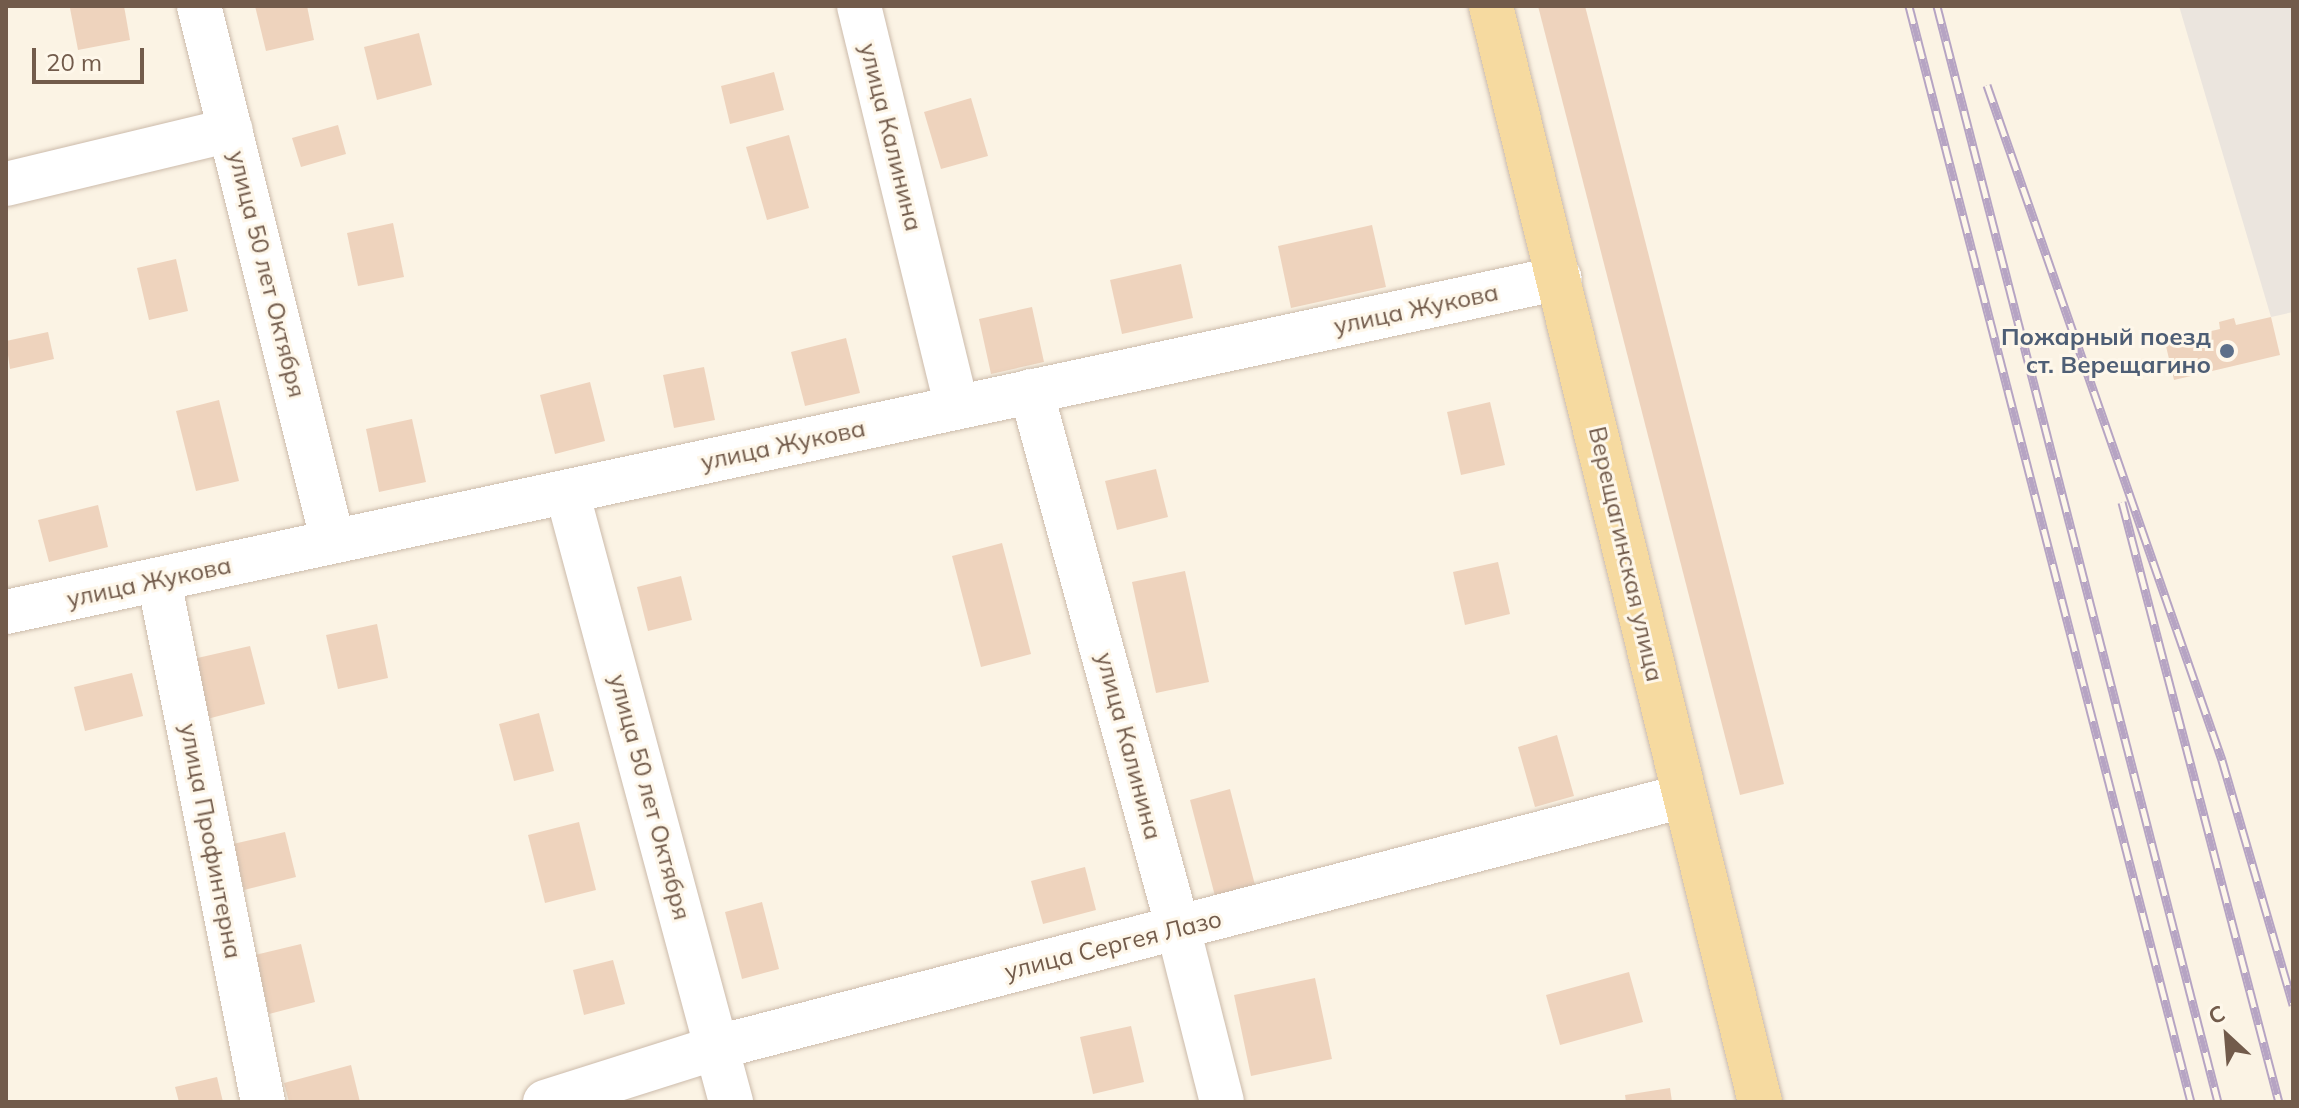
<!DOCTYPE html>
<html>
<head>
<meta charset="utf-8">
<style>
	body { margin:0 }
	#map { position:relative; width:2299px; height:1108px; overflow:hidden; background:#fbf3e4; font-family:Mulish,sans-serif }
	div>[style] { position:absolute }
	[style*='--x'] { left:calc(var(--x)*1px); top:calc(var(--y)*1px); width:calc(var(--w)*1px); rotate:calc(var(--a)*1deg) }
	.industrial>* { inset:0; background:#ebe5de }
	.building>* { inset:0; background:#eed3bd }
	.roads { filter:drop-shadow(0 0 2px #ccbbab) drop-shadow(0 0 2px #ccbbab) }
	.minor>* { height:44px; margin:-22px; padding:0 22px; transform-origin:22px; border-radius:22px; background:#fff }
	.major>* { height:44px; margin:-22px; padding:0 22px; transform-origin:22px; border-radius:22px; background:#f6daa0 }
	.rail>* { height:9px; margin-top:-4.5px; transform-origin:0; background:repeating-linear-gradient(90deg,#fef7ea 0 18px,#b6a4c3 0 36px); box-sizing:border-box; border-block:2px solid #b6a4c3 }
	.dots>* { width:22px; height:22px; translate:-50% -50%; box-sizing:border-box; border:4px solid #fef7ea; border-radius:50% }
	span { translate:-50% -50%; white-space:nowrap; text-align:center; line-height:1.15; -webkit-text-stroke:6px #fef7ea; paint-order:stroke }
	.street-label { font-size:24px; color:#725b4b }
	.service-label { font-size:24px; color:#4e5e75; font-weight:700 }
	.right { translate:-100% -50%; text-align:right }
	.frame { position:absolute; inset:0; border:8px solid #725b4b; pointer-events:none }
	.north { position:absolute; left:2187px; top:996px; width:80px; height:80px; -webkit-text-stroke:6px #fef7ea; paint-order:stroke; rotate:334deg; font-size:22px; font-weight:700; line-height:32px; text-align:center; color:#725b4b }
	.north::after { content:''; display:block; margin:auto; width:28px; height:36px; background:#725b4b; clip-path:polygon(50% 0,100% 100%,50% 72%,0 100%) }
	.scale { position:absolute; left:32px; top:48px; width:112px; height:36px; box-sizing:border-box; border:4px solid #725b4b; border-top:0; padding-left:10px; font-size:24px; line-height:28px; white-space:nowrap; color:#725b4b; -webkit-text-stroke:6px #fef7ea; paint-order:stroke }
</style>
</head>
<body>
<div id="map">
	<div class="industrial">
		<i style="clip-path:polygon(2179px 6px,2293px 6px,2293px 312px,2271px 317px)"></i>
	</div>
	<div class="building">
		<i style="clip-path:polygon(80px 6px,124px 6px,130px 40px,78px 50px,70px 8px)"></i>
		<i style="clip-path:polygon(255px 6px,307px 6px,314px 40px,266px 51px)"></i>
		<i style="clip-path:polygon(1538px 6px,1585px 6px,1784px 784px,1740px 795px)"></i>
		<i style="clip-path:polygon(419px 33px,432px 85px,377px 100px,364px 47px)"></i>
		<i style="clip-path:polygon(774px 72px,784px 110px,730px 124px,721px 86px)"></i>
		<i style="clip-path:polygon(971px 98px,988px 156px,941px 169px,924px 112px)"></i>
		<i style="clip-path:polygon(338px 125px,346px 154px,301px 167px,292px 138px)"></i>
		<i style="clip-path:polygon(789px 135px,809px 208px,767px 220px,746px 147px)"></i>
		<i style="clip-path:polygon(393px 223px,404px 277px,358px 286px,347px 233px)"></i>
		<i style="clip-path:polygon(1372px 225px,1386px 287px,1291px 308px,1278px 246px)"></i>
		<i style="clip-path:polygon(176px 259px,188px 311px,149px 320px,137px 268px)"></i>
		<i style="clip-path:polygon(1181px 264px,1193px 318px,1122px 334px,1110px 280px)"></i>
		<i style="clip-path:polygon(1032px 307px,1044px 362px,991px 374px,979px 319px)"></i>
		<i style="clip-path:polygon(2271px 317px,2280px 355px,2174px 380px,2165px 342px,2220px 329px,2219px 322px,2234px 318px,2236px 325px)"></i>
		<i style="clip-path:polygon(48px 332px,54px 359px,10px 369px,6px 341px)"></i>
		<i style="clip-path:polygon(846px 338px,860px 393px,805px 406px,791px 352px)"></i>
		<i style="clip-path:polygon(704px 367px,715px 420px,674px 428px,663px 375px)"></i>
		<i style="clip-path:polygon(590px 382px,605px 441px,555px 454px,540px 395px)"></i>
		<i style="clip-path:polygon(219px 400px,239px 481px,196px 491px,176px 411px)"></i>
		<i style="clip-path:polygon(1490px 402px,1505px 465px,1461px 475px,1447px 412px)"></i>
		<i style="clip-path:polygon(412px 419px,426px 482px,379px 492px,366px 429px)"></i>
		<i style="clip-path:polygon(1156px 469px,1168px 517px,1117px 530px,1105px 481px)"></i>
		<i style="clip-path:polygon(98px 505px,108px 547px,49px 562px,38px 520px)"></i>
		<i style="clip-path:polygon(1002px 543px,1031px 654px,981px 667px,952px 556px)"></i>
		<i style="clip-path:polygon(1498px 562px,1510px 614px,1465px 625px,1453px 572px)"></i>
		<i style="clip-path:polygon(1185px 571px,1209px 682px,1156px 693px,1132px 582px)"></i>
		<i style="clip-path:polygon(681px 576px,692px 620px,648px 631px,637px 587px)"></i>
		<i style="clip-path:polygon(377px 624px,388px 678px,338px 689px,326px 635px)"></i>
		<i style="clip-path:polygon(250px 646px,265px 704px,207px 719px,193px 659px)"></i>
		<i style="clip-path:polygon(132px 673px,143px 716px,85px 731px,74px 687px)"></i>
		<i style="clip-path:polygon(539px 713px,554px 771px,514px 781px,499px 724px)"></i>
		<i style="clip-path:polygon(1557px 735px,1574px 796px,1535px 807px,1518px 747px)"></i>
		<i style="clip-path:polygon(1230px 789px,1255px 885px,1215px 896px,1190px 800px)"></i>
		<i style="clip-path:polygon(579px 822px,596px 890px,545px 903px,528px 835px)"></i>
		<i style="clip-path:polygon(285px 832px,296px 877px,244px 890px,233px 844px)"></i>
		<i style="clip-path:polygon(1085px 867px,1096px 910px,1043px 924px,1031px 881px)"></i>
		<i style="clip-path:polygon(762px 902px,779px 969px,742px 979px,725px 912px)"></i>
		<i style="clip-path:polygon(301px 944px,315px 1002px,269px 1014px,255px 955px)"></i>
		<i style="clip-path:polygon(613px 960px,625px 1004px,584px 1015px,573px 970px)"></i>
		<i style="clip-path:polygon(1629px 972px,1643px 1022px,1560px 1045px,1546px 995px)"></i>
		<i style="clip-path:polygon(1315px 978px,1332px 1059px,1251px 1076px,1234px 995px)"></i>
		<i style="clip-path:polygon(1131px 1026px,1144px 1082px,1093px 1094px,1080px 1037px)"></i>
		<i style="clip-path:polygon(351px 1065px,360px 1102px,289px 1102px,284px 1083px)"></i>
		<i style="clip-path:polygon(217px 1077px,223px 1102px,179px 1102px,175px 1087px)"></i>
		<i style="clip-path:polygon(1670px 1088px,1672px 1102px,1626px 1102px,1625px 1095px)"></i>
	</div>
	<div class="roads">
		<div class="minor">
			<i style="--x:199;--y:6;--w:552;--a:75.96"></i>
			<i style="--x:859;--y:6;--w:413;--a:76.3"></i>
			<i style="--x:6;--y:184;--w:231;--a:-13.5"></i>
			<i style="--x:1031;--y:391;--w:557;--a:74.69"></i>
			<i style="--x:1178;--y:928;--w:179;--a:75.8"></i>
			<i style="--x:567;--y:492;--w:632;--a:74.95"></i>
			<i style="--x:159;--y:580;--w:532;--a:78.73"></i>
			<i style="--x:6;--y:612;--w:1589;--a:-12.13"></i>
			<i style="--x:545;--y:1102;--w:182;--a:-17.6"></i>
			<i style="--x:718;--y:1047;--w:998;--a:-14.57"></i>
		</div>
		<div class="major">
			<i style="--x:1491;--y:6;--w:1129;--a:76.21"></i>
		</div>
	</div>
	<div class="rail">
		<i style="--x:1909;--y:6;--w:1132;--a:75.57"></i>
		<i style="--x:1937;--y:6;--w:1131;--a:75.62"></i>
		<i style="--x:1987;--y:85;--w:715;--a:70.8"></i>
		<i style="--x:2222;--y:760;--w:255;--a:73.8"></i>
		<i style="--x:2122;--y:502;--w:620;--a:75.34"></i>
	</div>
	<div class="dots">
		<i style="left:2227px;top:351px;background:#5c6f8a"></i>
	</div>
	<div class="street-label">
		<span style="left:891px;top:137px;rotate:76deg">улица Калинина</span>
		<span style="left:267px;top:274px;rotate:76deg">улица 50 лет Октября</span>
		<span style="left:1416px;top:309px;rotate:-12deg">улица Жукова</span>
		<span style="left:783px;top:445px;rotate:-12deg">улица Жукова</span>
		<span style="left:1626px;top:554px;rotate:77deg">Верещагинская улица</span>
		<span style="left:149px;top:582px;rotate:-12deg">улица Жукова</span>
		<span style="left:1129px;top:746px;rotate:75deg">улица Калинина</span>
		<span style="left:650px;top:797px;rotate:75deg">улица 50 лет Октября</span>
		<span style="left:211px;top:841px;rotate:79deg">улица Профинтерна</span>
		<span style="left:1113px;top:945px;rotate:-14deg">улица Сергея Лазо</span>
	</div>
	<div class="service-label">
		<span class="right" style="left:2211px;top:351px">Пожарный поезд<br>ст. Верещагино</span>
	</div>
	<div class="frame"></div>
	<div class="north">С</div>
	<div class="scale">20 m</div>
</div>
</body>
</html>
